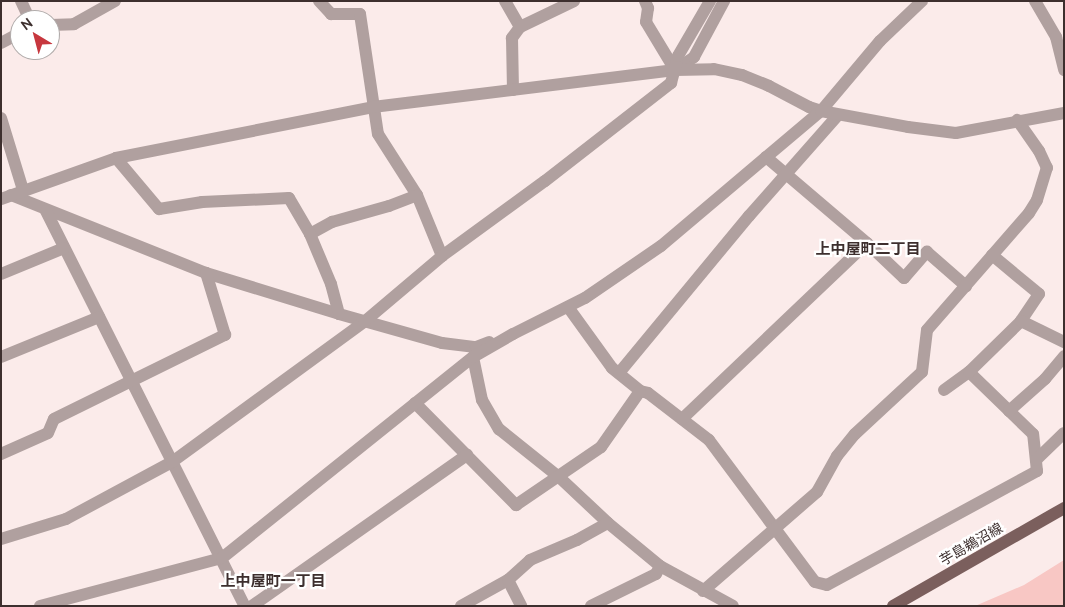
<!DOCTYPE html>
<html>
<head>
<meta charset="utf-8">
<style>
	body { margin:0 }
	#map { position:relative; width:1065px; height:607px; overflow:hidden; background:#fbebea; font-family:Ubuntu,"Noto Sans JP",sans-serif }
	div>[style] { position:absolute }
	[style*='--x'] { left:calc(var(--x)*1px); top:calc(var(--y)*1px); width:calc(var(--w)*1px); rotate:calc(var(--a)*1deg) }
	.green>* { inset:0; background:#f8c7c4 }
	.minor>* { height:12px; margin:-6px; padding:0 6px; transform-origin:6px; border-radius:6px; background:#b0a09f }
	.major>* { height:12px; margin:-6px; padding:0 6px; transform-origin:6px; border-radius:6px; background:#7b5f5d }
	span { translate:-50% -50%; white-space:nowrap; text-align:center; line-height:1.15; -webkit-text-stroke:4.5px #fff; paint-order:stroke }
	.street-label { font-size:14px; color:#3d2f2e }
	.neighbourhood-label { font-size:15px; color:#3d2f2e; font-weight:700 }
	.frame { position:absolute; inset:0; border:2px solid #3d2f2e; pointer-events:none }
	.north { position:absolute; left:10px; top:10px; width:50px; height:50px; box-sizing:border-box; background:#fff; border:1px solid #b1acab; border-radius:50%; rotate:323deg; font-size:14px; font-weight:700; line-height:20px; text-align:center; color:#3d2f2e }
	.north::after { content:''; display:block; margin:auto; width:18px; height:22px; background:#c7373e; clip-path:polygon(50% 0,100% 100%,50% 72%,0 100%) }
</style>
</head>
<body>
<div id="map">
	<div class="green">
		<i style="clip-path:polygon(1064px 560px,1064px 606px,975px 606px,1024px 585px)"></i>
	</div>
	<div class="minor">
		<i style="--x:21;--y:1;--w:21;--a:65"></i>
		<i style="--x:319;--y:1;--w:18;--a:47"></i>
		<i style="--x:331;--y:14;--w:29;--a:0"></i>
		<i style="--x:360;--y:14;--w:121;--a:81.5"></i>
		<i style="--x:378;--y:134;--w:72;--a:57.4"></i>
		<i style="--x:417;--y:195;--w:66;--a:67.7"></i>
		<i style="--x:505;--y:1;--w:30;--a:60"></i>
		<i style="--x:520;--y:27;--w:14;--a:126"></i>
		<i style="--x:512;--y:38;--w:52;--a:88.9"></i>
		<i style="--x:645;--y:1;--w:8;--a:67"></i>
		<i style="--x:648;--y:8;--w:14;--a:98"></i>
		<i style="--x:646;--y:22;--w:56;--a:58.9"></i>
		<i style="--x:1035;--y:1;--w:42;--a:59.7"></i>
		<i style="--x:1056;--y:37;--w:34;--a:76"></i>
		<i style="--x:50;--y:25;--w:24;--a:-2"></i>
		<i style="--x:74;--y:24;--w:47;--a:-29.3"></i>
		<i style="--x:520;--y:27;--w:60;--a:-25.7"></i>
		<i style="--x:1;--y:43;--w:21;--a:-28"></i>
		<i style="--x:675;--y:70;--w:23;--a:-34"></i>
		<i style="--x:694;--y:57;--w:64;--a:-61.8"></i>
		<i style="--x:1;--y:118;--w:75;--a:73"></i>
		<i style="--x:766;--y:157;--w:133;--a:40.4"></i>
		<i style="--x:116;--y:158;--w:67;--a:49.9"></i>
		<i style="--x:159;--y:209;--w:44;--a:-9.2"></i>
		<i style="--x:202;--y:202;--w:87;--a:-2.6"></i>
		<i style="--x:289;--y:198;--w:42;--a:59.7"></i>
		<i style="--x:310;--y:234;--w:25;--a:-29"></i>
		<i style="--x:332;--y:222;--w:59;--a:-15.7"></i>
		<i style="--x:389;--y:206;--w:30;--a:-21"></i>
		<i style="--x:11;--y:195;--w:210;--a:21.8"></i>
		<i style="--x:206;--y:273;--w:139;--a:17.1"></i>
		<i style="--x:339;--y:314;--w:107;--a:15.7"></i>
		<i style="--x:442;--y:343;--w:34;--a:7"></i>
		<i style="--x:476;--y:347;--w:14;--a:-21"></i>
		<i style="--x:1;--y:199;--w:122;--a:-19.6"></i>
		<i style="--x:116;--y:158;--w:262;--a:-11.2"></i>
		<i style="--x:373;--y:107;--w:304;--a:-7"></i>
		<i style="--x:675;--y:70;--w:39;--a:-1"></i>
		<i style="--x:714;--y:69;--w:29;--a:12"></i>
		<i style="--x:742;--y:75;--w:29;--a:22"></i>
		<i style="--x:769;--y:86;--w:45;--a:27.7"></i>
		<i style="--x:809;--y:107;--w:13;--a:18"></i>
		<i style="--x:821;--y:111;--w:92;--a:-49.9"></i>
		<i style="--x:880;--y:41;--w:58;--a:-43.6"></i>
		<i style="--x:46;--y:211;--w:442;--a:63.3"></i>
		<i style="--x:310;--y:234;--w:54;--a:67.2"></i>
		<i style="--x:331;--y:284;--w:31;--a:75"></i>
		<i style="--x:992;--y:255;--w:61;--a:39.7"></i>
		<i style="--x:1039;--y:294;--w:32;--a:124"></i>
		<i style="--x:1;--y:274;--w:68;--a:-22.4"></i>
		<i style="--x:568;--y:307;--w:75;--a:54.2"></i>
		<i style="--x:612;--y:368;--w:36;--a:39"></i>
		<i style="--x:640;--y:391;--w:8;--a:14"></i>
		<i style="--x:648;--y:393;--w:77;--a:37.6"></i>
		<i style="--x:709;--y:440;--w:177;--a:53.3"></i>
		<i style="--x:815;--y:582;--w:12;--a:14"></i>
		<i style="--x:827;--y:585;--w:239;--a:-28.5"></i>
		<i style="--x:1037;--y:471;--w:37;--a:-96"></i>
		<i style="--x:1033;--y:434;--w:89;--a:-135.9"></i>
		<i style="--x:1;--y:357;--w:106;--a:-22.2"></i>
		<i style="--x:473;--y:357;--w:44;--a:78.2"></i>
		<i style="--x:482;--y:400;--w:34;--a:60"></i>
		<i style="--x:499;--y:429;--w:77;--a:38.7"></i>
		<i style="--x:559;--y:477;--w:67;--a:43.2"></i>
		<i style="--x:608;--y:523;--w:67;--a:39.6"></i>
		<i style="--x:660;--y:566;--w:83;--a:28.7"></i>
		<i style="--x:619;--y:373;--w:204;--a:-50.4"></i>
		<i style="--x:749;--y:216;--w:135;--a:-48.6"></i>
		<i style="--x:944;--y:390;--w:31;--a:-36"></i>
		<i style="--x:969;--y:372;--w:73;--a:-44.4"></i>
		<i style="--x:1021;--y:321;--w:48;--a:26"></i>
		<i style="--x:415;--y:403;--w:144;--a:45.3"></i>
		<i style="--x:516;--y:505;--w:103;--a:-34.3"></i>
		<i style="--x:601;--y:447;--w:68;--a:-55.1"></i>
		<i style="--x:1009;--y:411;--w:48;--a:-41.6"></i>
		<i style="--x:1045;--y:379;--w:30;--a:-50"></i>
		<i style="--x:682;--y:419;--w:255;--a:-43.6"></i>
		<i style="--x:867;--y:243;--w:51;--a:43.4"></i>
		<i style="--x:904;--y:278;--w:35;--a:-49"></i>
		<i style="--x:927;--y:252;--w:52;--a:41.1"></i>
		<i style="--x:1;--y:454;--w:51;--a:-24.1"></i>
		<i style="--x:48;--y:433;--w:15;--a:-67"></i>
		<i style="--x:54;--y:419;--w:191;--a:-26.2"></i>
		<i style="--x:225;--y:335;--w:65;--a:-107"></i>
		<i style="--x:1036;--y:460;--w:39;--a:-44"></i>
		<i style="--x:1;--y:539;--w:68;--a:-17.1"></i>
		<i style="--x:66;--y:519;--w:120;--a:-28.3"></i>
		<i style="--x:172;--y:462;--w:238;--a:-36.1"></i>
		<i style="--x:364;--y:322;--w:102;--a:-40.2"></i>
		<i style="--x:442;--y:256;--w:127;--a:-36.1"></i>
		<i style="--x:545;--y:181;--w:160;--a:-37.9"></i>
		<i style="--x:671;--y:83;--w:28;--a:-75"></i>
		<i style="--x:678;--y:56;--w:64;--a:-59.8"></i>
		<i style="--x:508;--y:580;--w:29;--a:63"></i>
		<i style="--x:703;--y:591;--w:151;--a:-41"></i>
		<i style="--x:817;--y:492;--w:41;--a:-60.9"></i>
		<i style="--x:837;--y:456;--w:28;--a:-51"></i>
		<i style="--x:855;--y:434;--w:91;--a:-42.8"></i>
		<i style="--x:922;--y:372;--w:42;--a:-83.2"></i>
		<i style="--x:927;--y:330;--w:155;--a:-48.9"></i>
		<i style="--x:1029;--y:213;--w:15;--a:-58"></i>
		<i style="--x:1037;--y:200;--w:34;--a:-73"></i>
		<i style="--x:1047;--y:168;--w:19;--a:-115"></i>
		<i style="--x:1039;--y:151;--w:38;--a:-125"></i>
		<i style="--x:40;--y:606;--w:188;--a:-14.8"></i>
		<i style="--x:222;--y:558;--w:322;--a:-38.7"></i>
		<i style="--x:473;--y:357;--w:46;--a:-29.9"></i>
		<i style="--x:513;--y:334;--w:80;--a:-26.6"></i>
		<i style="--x:585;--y:298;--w:92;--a:-34.4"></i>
		<i style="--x:661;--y:246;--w:209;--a:-40.2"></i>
		<i style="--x:821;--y:111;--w:88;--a:10.4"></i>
		<i style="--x:908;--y:127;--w:48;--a:7.1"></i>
		<i style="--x:956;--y:133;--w:110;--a:-10.5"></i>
		<i style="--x:252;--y:606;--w:263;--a:-35.1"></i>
		<i style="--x:461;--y:606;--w:54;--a:-29"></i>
		<i style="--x:508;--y:580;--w:30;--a:-42"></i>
		<i style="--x:530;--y:560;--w:51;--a:-23.1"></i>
		<i style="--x:577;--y:540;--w:35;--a:-29"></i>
		<i style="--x:591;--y:606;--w:72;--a:-26.2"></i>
		<i style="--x:656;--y:574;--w:9;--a:-63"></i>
	</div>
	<div class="major">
		<i style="--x:893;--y:606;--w:197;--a:-29.8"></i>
	</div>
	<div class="street-label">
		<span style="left:971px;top:544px;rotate:-30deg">芋島鵜沼線</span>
	</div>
	<div class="neighbourhood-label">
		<span style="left:868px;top:249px">上中屋町二丁目</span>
		<span style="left:273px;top:581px">上中屋町一丁目</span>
	</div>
	<div class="frame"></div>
	<div class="north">N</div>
</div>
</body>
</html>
